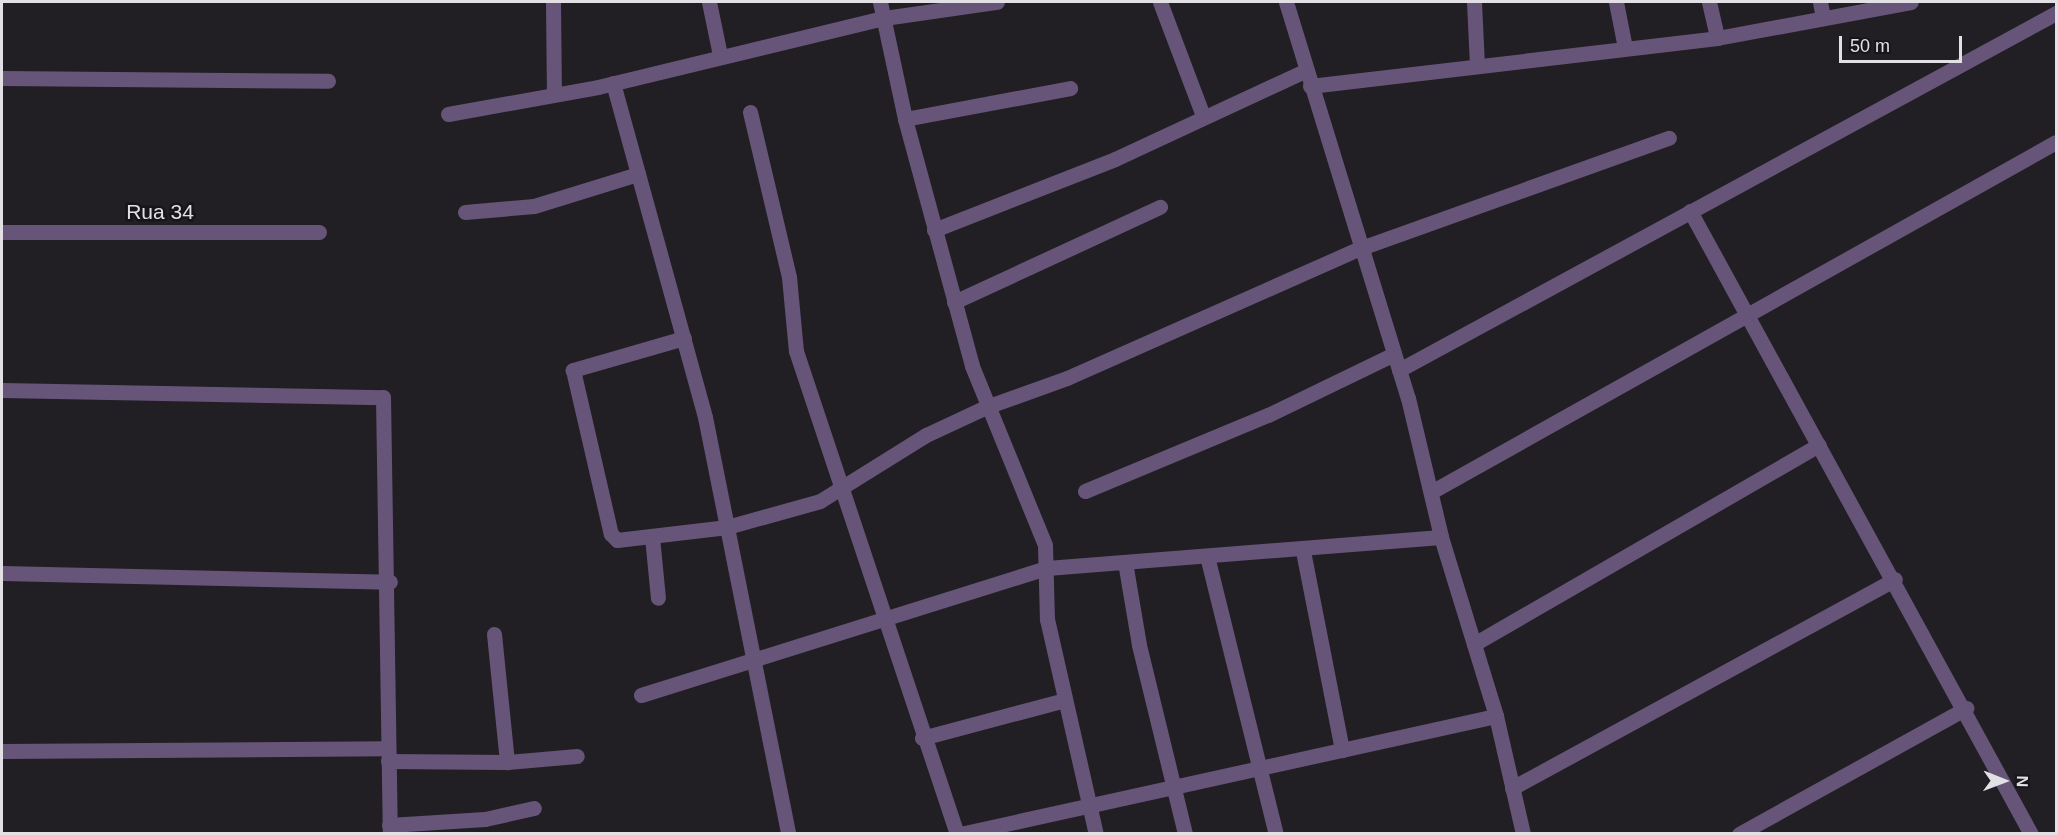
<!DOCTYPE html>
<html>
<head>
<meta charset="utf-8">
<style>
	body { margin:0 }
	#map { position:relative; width:2058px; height:835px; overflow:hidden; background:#211f24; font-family:Arial,sans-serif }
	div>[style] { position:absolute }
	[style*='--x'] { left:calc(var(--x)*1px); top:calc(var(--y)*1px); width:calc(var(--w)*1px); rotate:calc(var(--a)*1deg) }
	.minor>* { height:15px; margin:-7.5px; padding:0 7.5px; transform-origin:7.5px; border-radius:7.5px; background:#675579 }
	span { translate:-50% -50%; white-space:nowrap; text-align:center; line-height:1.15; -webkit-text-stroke:5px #18151a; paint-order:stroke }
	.street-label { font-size:21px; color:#e2e0e4 }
	.frame { position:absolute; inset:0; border:3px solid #e2e0e4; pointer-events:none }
	.north { position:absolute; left:1974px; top:751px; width:60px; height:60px; -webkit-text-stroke:4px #18151a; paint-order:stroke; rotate:91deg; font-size:16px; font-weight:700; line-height:24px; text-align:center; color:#e2e0e4 }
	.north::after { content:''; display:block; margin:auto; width:21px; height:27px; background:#e2e0e4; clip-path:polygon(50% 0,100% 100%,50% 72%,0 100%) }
	.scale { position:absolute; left:1839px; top:36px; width:123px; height:27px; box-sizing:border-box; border:3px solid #e2e0e4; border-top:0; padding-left:8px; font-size:18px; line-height:21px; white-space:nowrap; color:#e2e0e4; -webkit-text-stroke:4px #18151a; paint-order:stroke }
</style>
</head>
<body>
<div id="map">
	<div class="minor">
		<i style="--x:553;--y:2;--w:90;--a:89.4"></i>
		<i style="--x:709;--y:2;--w:54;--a:78.3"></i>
		<i style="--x:880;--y:2;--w:120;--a:77.9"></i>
		<i style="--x:905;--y:119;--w:256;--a:74.8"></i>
		<i style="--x:972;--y:366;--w:193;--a:67.8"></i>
		<i style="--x:1045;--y:545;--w:74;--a:88.5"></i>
		<i style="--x:1047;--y:619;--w:221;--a:77.2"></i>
		<i style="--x:1160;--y:2;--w:122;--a:69.3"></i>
		<i style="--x:1286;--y:2;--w:414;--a:72.9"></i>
		<i style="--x:1408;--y:398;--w:143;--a:76.6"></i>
		<i style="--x:1441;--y:537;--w:187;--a:72.9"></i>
		<i style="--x:1496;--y:716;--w:121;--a:77.1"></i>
		<i style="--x:1474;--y:2;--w:64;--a:87.3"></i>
		<i style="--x:1616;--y:2;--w:47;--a:78.9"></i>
		<i style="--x:1709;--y:2;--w:37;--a:77"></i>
		<i style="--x:1820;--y:2;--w:16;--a:79"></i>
		<i style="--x:2;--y:78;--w:326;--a:0.5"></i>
		<i style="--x:613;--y:83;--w:346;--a:74.6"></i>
		<i style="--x:705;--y:417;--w:425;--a:78.7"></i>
		<i style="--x:1310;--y:86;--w:410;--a:-6.7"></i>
		<i style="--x:1717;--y:38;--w:197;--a:-10.5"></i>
		<i style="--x:750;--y:112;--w:170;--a:76.7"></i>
		<i style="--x:789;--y:277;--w:74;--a:84.6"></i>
		<i style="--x:796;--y:351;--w:509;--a:71.57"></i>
		<i style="--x:448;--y:114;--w:152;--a:-10.2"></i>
		<i style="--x:598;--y:87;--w:294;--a:-13.6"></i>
		<i style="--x:884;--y:18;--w:114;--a:-8.1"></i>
		<i style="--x:905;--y:119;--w:168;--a:-10.6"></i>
		<i style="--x:1690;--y:211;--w:710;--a:61.31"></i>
		<i style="--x:465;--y:212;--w:69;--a:-5"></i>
		<i style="--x:534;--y:206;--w:109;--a:-17.1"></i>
		<i style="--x:934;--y:230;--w:194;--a:-21.4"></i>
		<i style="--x:1115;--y:159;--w:209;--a:-24.9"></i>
		<i style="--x:2;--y:232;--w:317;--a:0"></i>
		<i style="--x:954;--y:302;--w:227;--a:-24.8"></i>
		<i style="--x:684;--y:338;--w:116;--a:163.9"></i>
		<i style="--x:573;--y:370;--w:168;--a:77"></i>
		<i style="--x:611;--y:534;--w:8;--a:45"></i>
		<i style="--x:617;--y:540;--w:111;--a:-6.7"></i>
		<i style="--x:727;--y:527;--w:97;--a:-15.6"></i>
		<i style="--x:820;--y:501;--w:125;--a:-31.9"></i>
		<i style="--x:926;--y:435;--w:66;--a:-25"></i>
		<i style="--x:986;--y:407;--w:86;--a:-19.7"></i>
		<i style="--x:1067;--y:378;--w:321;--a:-23.9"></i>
		<i style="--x:1361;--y:248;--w:327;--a:-19.7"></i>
		<i style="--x:1399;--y:370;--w:748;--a:-28.52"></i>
		<i style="--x:2;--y:390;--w:381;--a:1.1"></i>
		<i style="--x:383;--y:397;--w:437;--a:89.1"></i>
		<i style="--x:1085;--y:491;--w:198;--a:-22.6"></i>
		<i style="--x:1268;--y:415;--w:140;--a:-25.8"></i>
		<i style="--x:1431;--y:492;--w:716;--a:-29.25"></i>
		<i style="--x:652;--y:537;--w:61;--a:84.4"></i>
		<i style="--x:1303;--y:551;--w:203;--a:78.9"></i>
		<i style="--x:1207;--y:556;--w:286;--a:76.1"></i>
		<i style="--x:1125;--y:562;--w:84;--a:80.4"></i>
		<i style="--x:1139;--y:645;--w:195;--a:76.3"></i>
		<i style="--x:2;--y:573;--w:388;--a:1.3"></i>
		<i style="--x:494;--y:634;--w:129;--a:84.2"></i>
		<i style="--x:1474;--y:644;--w:398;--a:-30"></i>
		<i style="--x:641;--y:695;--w:425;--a:-17.4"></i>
		<i style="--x:1047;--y:568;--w:395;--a:-4.5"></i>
		<i style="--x:922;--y:738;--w:148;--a:-14.9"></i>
		<i style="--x:2;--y:751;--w:386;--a:-0.4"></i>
		<i style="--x:388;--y:761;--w:119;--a:0.5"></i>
		<i style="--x:507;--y:762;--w:70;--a:-4.9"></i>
		<i style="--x:1512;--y:788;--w:436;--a:-28.6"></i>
		<i style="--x:389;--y:825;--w:96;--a:-3.6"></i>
		<i style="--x:485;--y:819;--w:50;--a:-12.7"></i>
		<i style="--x:960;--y:834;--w:549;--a:-12.42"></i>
		<i style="--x:1739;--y:834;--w:260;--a:-29"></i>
	</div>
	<div class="street-label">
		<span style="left:160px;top:212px">Rua 34</span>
	</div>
	<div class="frame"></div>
	<div class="north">N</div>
	<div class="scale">50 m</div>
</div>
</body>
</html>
